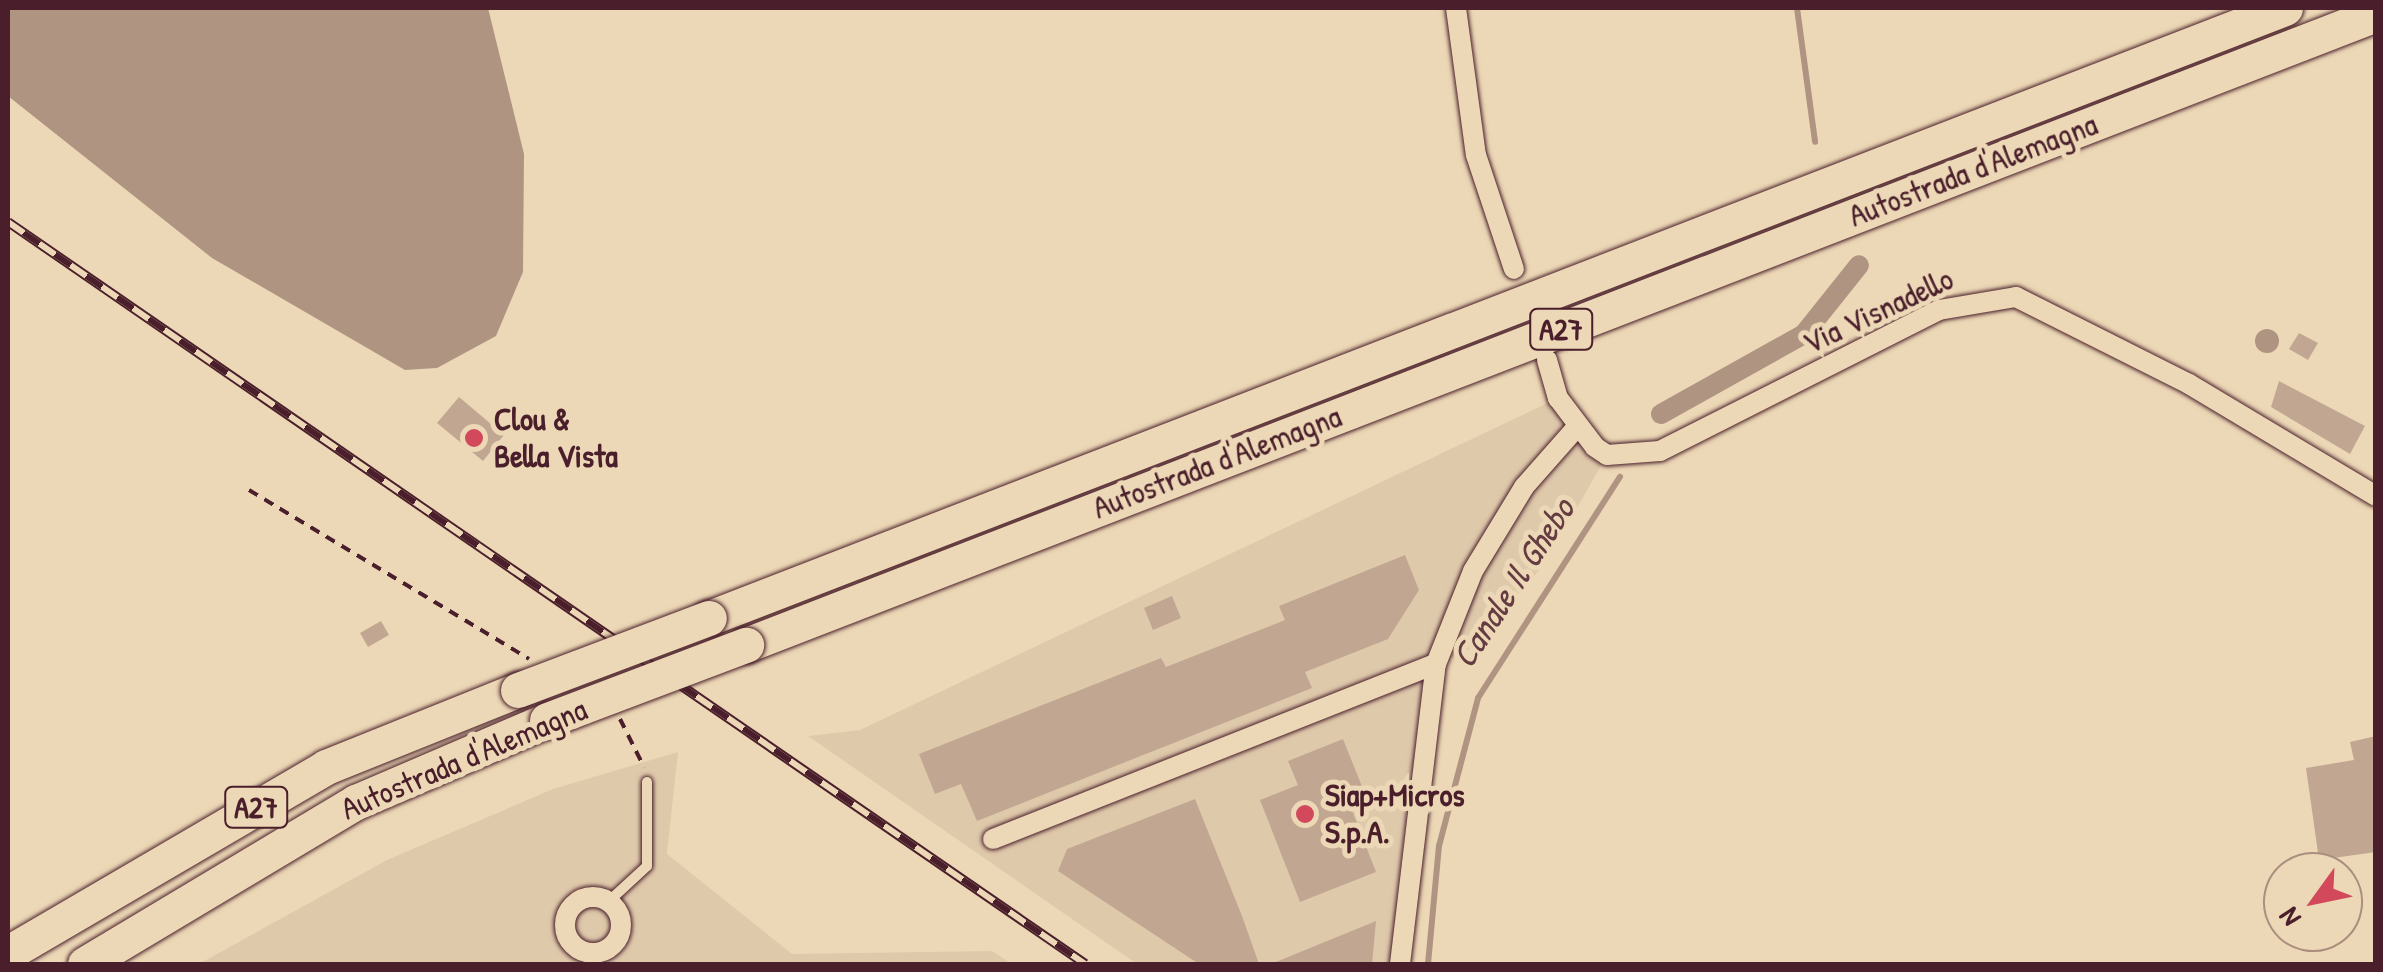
<!DOCTYPE html>
<html>
<head>
<meta charset="utf-8">
<style>
	body { margin:0 }
	#map { position:relative; width:2383px; height:972px; overflow:hidden; background:#ecd8b6; font-family:"Patrick Hand",sans-serif }
	div>[style] { position:absolute }
	[style*='--x'] { left:calc(var(--x)*1px); top:calc(var(--y)*1px); width:calc(var(--w)*1px); rotate:calc(var(--a)*1deg) }
	.built>* { inset:0; background:#dfc9ab }
	.water>* { inset:0; background:#b09482 }
	.round { border-radius:50% }
	.stream>* { height:6px; margin:-3px; padding:0 3px; transform-origin:3px; border-radius:3px; background:#b09482 }
	.canal>* { height:20px; margin:-10px; padding:0 10px; transform-origin:10px; border-radius:10px; background:#b09482 }
	.building>* { inset:0; background:#c1a791 }
	.path>* { height:4px; margin-top:-2px; transform-origin:0; background:repeating-linear-gradient(90deg,#4a1f2b 0 10px,transparent 0 18px) }
	.roads { filter:drop-shadow(0 0 2px #4a1f2b) drop-shadow(0 0 2px #4a1f2b) }
	.service>* { height:10px; margin:-5px; padding:0 5px; transform-origin:5px; border-radius:5px; background:#ecd8b6 }
	.minor>* { height:20px; margin:-10px; padding:0 10px; transform-origin:10px; border-radius:10px; background:#ecd8b6 }
	.minor>.ring { margin:-10px; padding:0; box-sizing:content-box; background:none; border:20px solid #ecd8b6; border-radius:50% }
	.motorway>* { height:35px; margin:-17.5px; padding:0 17.5px; transform-origin:17.5px; border-radius:17.5px; background:#ecd8b6 }
	.rail>* { height:10px; margin-top:-5px; transform-origin:0; background:repeating-linear-gradient(90deg,#ecd8b6 0 19px,#4a1f2b 0 38px); box-sizing:border-box; border-block:2px solid #4a1f2b }
	.bridges { filter:drop-shadow(0 0 2px #4a1f2b) drop-shadow(0 0 2px #4a1f2b) }
	.motorway-bridge>* { height:35px; margin:-17.5px; padding:0 17.5px; transform-origin:17.5px; border-radius:17.5px; background:#ecd8b6 }
	.dots>* { width:28px; height:28px; translate:-50% -50%; box-sizing:border-box; border:5px solid #ecd8b6; border-radius:50% }
	span { translate:-50% -50%; white-space:nowrap; text-align:center; line-height:1.15; -webkit-text-stroke:10px #ecd8b6; paint-order:stroke }
	.shield-label span { padding:2px 8px; background:#ecd8b6; border:2px solid; border-radius:8px; -webkit-text-stroke-width:0 }
	.shield-label { font-size:30px; color:#4a1f2b; font-weight:700 }
	.street-label { font-size:32px; color:#4a1f2b }
	.poi-label { font-size:32px; color:#4a1f2b; font-weight:700 }
	.left { translate:0 -50%; text-align:left }
	.water-label { font-size:35px; color:#643c41; font-style:italic }
	.frame { position:absolute; inset:0; border:10px solid #4a1f2b; pointer-events:none }
	.north { position:absolute; left:2263px; top:852px; width:100px; height:100px; box-sizing:border-box; background:#ecd8b6; border:2px solid #ab8e7e; border-radius:50%; rotate:237deg; font-size:28px; font-weight:700; line-height:40px; text-align:center; color:#4a1f2b }
	.north::after { content:''; display:block; margin:auto; width:35px; height:45px; background:#d1495b; clip-path:polygon(50% 0,100% 100%,50% 72%,0 100%) }
</style>
</head>
<body>
<div id="map">
	<div class="built">
		<i style="clip-path:polygon(1558px 398px,1607px 455px,1547px 561px,1472px 648px,1436px 665px,1400px 964px,1137px 964px,808px 736px,860px 730px)"></i>
		<i style="clip-path:polygon(678px 752px,667px 854px,792px 954px,992px 951px,1012px 964px,199px 964px,387px 860px,553px 789px)"></i>
	</div>
	<div class="water">
		<i style="clip-path:polygon(8px 8px,488px 8px,524px 154px,523px 272px,496px 336px,437px 368px,405px 370px,212px 258px,8px 96px)"></i>
		<i class="round" style="left:2255px;top:329px;width:24px;height:24px"></i>
	</div>
	<div class="stream">
		<i style="--x:1797;--y:8;--w:135;--a:82.3"></i>
		<i style="--x:1428;--y:964;--w:119;--a:-84.7"></i>
		<i style="--x:1439;--y:846;--w:153;--a:-75.2"></i>
		<i style="--x:1478;--y:698;--w:263;--a:-57.3"></i>
	</div>
	<div class="canal">
		<i style="--x:1661;--y:414;--w:164;--a:-29.2"></i>
		<i style="--x:1804;--y:334;--w:88;--a:-51.4"></i>
	</div>
	<div class="building">
		<i style="clip-path:polygon(2299px 333px,2318px 343px,2308px 360px,2289px 349px)"></i>
		<i style="clip-path:polygon(2279px 381px,2365px 426px,2350px 454px,2271px 407px)"></i>
		<i style="clip-path:polygon(459px 397px,504px 435px,483px 461px,437px 423px)"></i>
		<i style="clip-path:polygon(1405px 555px,1419px 590px,1388px 639px,1305px 672px,1312px 688px,977px 821px,961px 784px,935px 794px,919px 754px,1161px 658px,1166px 667px,1285px 620px,1279px 606px)"></i>
		<i style="clip-path:polygon(1172px 596px,1181px 618px,1153px 630px,1144px 608px)"></i>
		<i style="clip-path:polygon(381px 621px,389px 635px,368px 647px,360px 633px)"></i>
		<i style="clip-path:polygon(2376px 736px,2376px 852px,2319px 860px,2306px 768px,2354px 760px,2350px 742px)"></i>
		<i style="clip-path:polygon(1343px 739px,1365px 794px,1348px 800px,1376px 872px,1300px 902px,1260px 800px,1298px 785px,1288px 761px)"></i>
		<i style="clip-path:polygon(1195px 799px,1242px 916px,1259px 964px,1199px 964px,1058px 871px,1067px 849px)"></i>
		<i style="clip-path:polygon(1376px 921px,1372px 964px,1271px 964px)"></i>
	</div>
	<div class="path">
		<i style="--x:249;--y:490;--w:327;--a:31.1"></i>
		<i style="--x:620;--y:719;--w:54;--a:63.4"></i>
	</div>
	<div class="roads">
		<div class="service">
			<i style="--x:608;--y:902;--w:53;--a:-42.7"></i>
			<i style="--x:647;--y:866;--w:84;--a:-90"></i>
		</div>
		<div class="minor">
			<i style="--x:1456;--y:8;--w:148;--a:82.3"></i>
			<i style="--x:1476;--y:155;--w:120;--a:71.6"></i>
			<i style="--x:1547;--y:360;--w:40;--a:74"></i>
			<i style="--x:1558;--y:398;--w:61;--a:52.9"></i>
			<i style="--x:1595;--y:447;--w:14;--a:34"></i>
			<i style="--x:1607;--y:455;--w:53;--a:-4.3"></i>
			<i style="--x:1660;--y:451;--w:313;--a:-26.8"></i>
			<i style="--x:1939;--y:310;--w:78;--a:-9.6"></i>
			<i style="--x:2016;--y:297;--w:194;--a:26.7"></i>
			<i style="--x:2189;--y:384;--w:218;--a:30.9"></i>
			<i style="--x:993;--y:839;--w:476;--a:-21.6"></i>
			<i class="ring" style="left:565px;top:897px;width:36px;height:36px"></i>
			<i style="--x:1400;--y:964;--w:302;--a:-83.2"></i>
			<i style="--x:1436;--y:664;--w:100;--a:-68.3"></i>
			<i style="--x:1473;--y:571;--w:98;--a:-58.7"></i>
			<i style="--x:1524;--y:487;--w:79;--a:-48.6"></i>
		</div>
		<div class="motorway">
			<i style="--x:709;--y:618;--w:1690;--a:-21.16"></i>
			<i style="--x:746;--y:645;--w:1748;--a:-21.16"></i>
			<i style="--x:8;--y:953;--w:368;--a:-30.3"></i>
			<i style="--x:326;--y:767;--w:207;--a:-21.9"></i>
			<i style="--x:85;--y:964;--w:316;--a:-30.9"></i>
			<i style="--x:356;--y:802;--w:208;--a:-23.2"></i>
		</div>
	</div>
	<div class="rail">
		<i style="--x:8;--y:222;--w:1308;--a:34.56"></i>
	</div>
	<div class="bridges">
		<div class="motorway-bridge">
			<i style="--x:518;--y:690;--w:204;--a:-20.7"></i>
			<i style="--x:547;--y:720;--w:213;--a:-20.7"></i>
		</div>
	</div>
	<div class="dots">
		<i style="left:474px;top:438px;background:#d1495b"></i>
		<i style="left:1305px;top:814px;background:#d1495b"></i>
	</div>
	<div class="shield-label">
		<span style="left:1561px;top:329px">A27</span>
		<span style="left:256px;top:807px">A27</span>
	</div>
	<div class="street-label">
		<span style="left:1973px;top:170px;rotate:-21deg">Autostrada d'Alemagna</span>
		<span style="left:1878px;top:311px;rotate:-25deg">Via Visnadello</span>
		<span style="left:1217px;top:462px;rotate:-21deg">Autostrada d'Alemagna</span>
		<span style="left:464px;top:759px;rotate:-23deg">Autostrada d'Alemagna</span>
	</div>
	<div class="poi-label">
		<span class="left" style="left:494px;top:438px">Clou &amp;<br>Bella Vista</span>
		<span class="left" style="left:1325px;top:814px">Siap+Micros<br>S.p.A.</span>
	</div>
	<div class="water-label">
		<span style="left:1513px;top:583px;rotate:-57deg">Canale Il Ghebo</span>
	</div>
	<div class="frame"></div>
	<div class="north">N</div>
</div>
</body>
</html>
